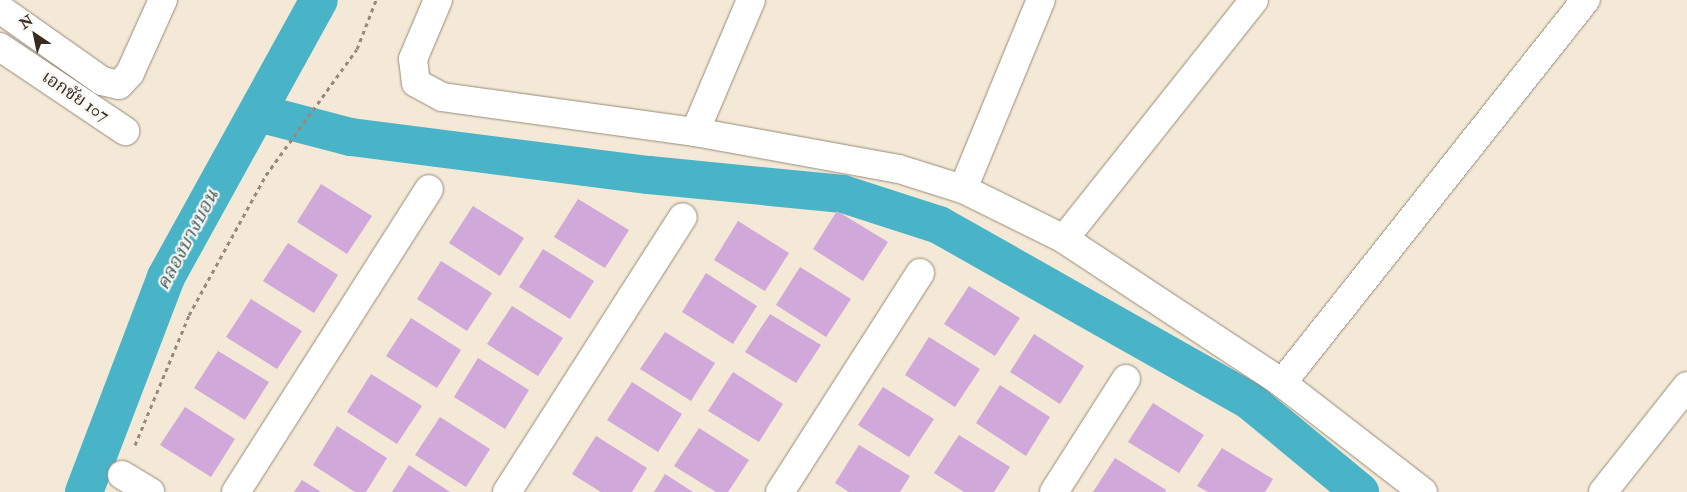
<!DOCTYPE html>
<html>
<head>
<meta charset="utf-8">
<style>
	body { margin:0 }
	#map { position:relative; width:1687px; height:492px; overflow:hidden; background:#f3e9d6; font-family:"IM FELL Double Pica","Noto Serif Thai",serif }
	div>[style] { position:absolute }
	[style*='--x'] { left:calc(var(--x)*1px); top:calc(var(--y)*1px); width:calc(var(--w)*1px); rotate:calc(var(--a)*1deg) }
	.canal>* { height:38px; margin:-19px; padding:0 19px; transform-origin:19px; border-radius:19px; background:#49b3c7 }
	.building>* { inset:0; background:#d0a8d9 }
	.path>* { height:3px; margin-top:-1.5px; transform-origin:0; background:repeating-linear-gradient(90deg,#978a7a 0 4px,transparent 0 8px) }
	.roads { filter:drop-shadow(0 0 1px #978a7a) drop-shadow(0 0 1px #978a7a) }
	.minor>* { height:28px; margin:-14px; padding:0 14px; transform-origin:14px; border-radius:14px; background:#fff }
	span { translate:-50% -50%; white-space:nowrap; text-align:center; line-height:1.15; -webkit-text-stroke:4.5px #f6f6f2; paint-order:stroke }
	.street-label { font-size:18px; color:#3b2a1e }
	.water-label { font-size:19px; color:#405a59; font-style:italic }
	.north { position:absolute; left:10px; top:10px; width:50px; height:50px; -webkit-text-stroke:4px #f6f6f2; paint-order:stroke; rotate:326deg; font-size:14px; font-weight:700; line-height:20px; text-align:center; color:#3b2a1e }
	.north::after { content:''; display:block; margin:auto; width:18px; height:22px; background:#3b2a1e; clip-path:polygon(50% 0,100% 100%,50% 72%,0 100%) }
</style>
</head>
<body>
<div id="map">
	<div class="canal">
		<i style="--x:258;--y:113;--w:96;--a:14.5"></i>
		<i style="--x:351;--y:137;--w:300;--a:7.3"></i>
		<i style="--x:649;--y:175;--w:195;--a:5.6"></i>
		<i style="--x:843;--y:194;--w:101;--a:17.9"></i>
		<i style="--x:939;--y:225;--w:357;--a:29.5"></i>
		<i style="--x:1250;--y:401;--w:143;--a:39.6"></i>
		<i style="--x:84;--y:492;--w:230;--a:-69.1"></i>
		<i style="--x:166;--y:277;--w:316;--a:-61.1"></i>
	</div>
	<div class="building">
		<i style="clip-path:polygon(321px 184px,372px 216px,347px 254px,297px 222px)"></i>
		<i style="clip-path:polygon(578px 199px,629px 230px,605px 268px,554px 237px)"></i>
		<i style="clip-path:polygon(473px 206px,524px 238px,500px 276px,449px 243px)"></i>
		<i style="clip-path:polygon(837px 211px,888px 242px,863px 281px,813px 249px)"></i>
		<i style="clip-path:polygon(738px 221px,789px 253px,765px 291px,714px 260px)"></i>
		<i style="clip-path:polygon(288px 243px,338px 275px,314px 313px,263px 281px)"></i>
		<i style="clip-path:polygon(543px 249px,594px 281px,570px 319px,519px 287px)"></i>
		<i style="clip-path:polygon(441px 261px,492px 293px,467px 331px,417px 299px)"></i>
		<i style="clip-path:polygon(800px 267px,851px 299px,826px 337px,776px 305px)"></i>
		<i style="clip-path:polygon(706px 273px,757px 306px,733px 344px,682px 312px)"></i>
		<i style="clip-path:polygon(969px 286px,1020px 318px,995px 356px,944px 324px)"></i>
		<i style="clip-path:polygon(251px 299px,302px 331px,277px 369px,226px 337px)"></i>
		<i style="clip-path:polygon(512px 306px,563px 338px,538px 376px,487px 344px)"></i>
		<i style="clip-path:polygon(770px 314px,821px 345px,796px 383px,745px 352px)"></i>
		<i style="clip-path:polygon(411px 318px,461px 350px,437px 388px,386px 356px)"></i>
		<i style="clip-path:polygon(665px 332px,715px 363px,691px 401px,640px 369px)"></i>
		<i style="clip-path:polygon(1034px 334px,1084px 366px,1060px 404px,1010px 372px)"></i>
		<i style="clip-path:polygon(929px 337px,980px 369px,955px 407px,905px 375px)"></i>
		<i style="clip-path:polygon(218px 351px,269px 382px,245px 420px,194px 388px)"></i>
		<i style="clip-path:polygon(478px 358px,529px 390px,505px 429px,454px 397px)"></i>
		<i style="clip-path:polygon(733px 372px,783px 404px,759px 442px,708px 411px)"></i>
		<i style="clip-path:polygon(371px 374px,422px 406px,397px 444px,347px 412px)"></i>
		<i style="clip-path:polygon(632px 382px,682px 414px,658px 452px,607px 420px)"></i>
		<i style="clip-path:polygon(1000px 385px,1050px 417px,1026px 456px,976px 423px)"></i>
		<i style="clip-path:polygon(883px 387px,934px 419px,909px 457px,858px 425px)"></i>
		<i style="clip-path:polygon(1153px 403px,1204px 435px,1179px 473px,1128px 442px)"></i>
		<i style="clip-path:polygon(185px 407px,235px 439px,211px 477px,160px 445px)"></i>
		<i style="clip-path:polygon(440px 417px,490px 449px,466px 487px,415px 455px)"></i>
		<i style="clip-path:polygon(337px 426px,387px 458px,366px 492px,355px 492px,313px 465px)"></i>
		<i style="clip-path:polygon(699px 428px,749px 460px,728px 492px,716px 492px,674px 466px)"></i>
		<i style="clip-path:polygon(959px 435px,1010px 467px,994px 492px,964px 492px,934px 473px)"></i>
		<i style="clip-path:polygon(596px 436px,647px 468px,632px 492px,601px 492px,572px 474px)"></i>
		<i style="clip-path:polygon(859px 445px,910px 476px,900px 492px,849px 492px,835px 483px)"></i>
		<i style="clip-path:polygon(1222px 448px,1273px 479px,1265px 492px,1208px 492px,1197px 486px)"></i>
		<i style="clip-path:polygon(1115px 458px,1166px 490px,1165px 492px,1093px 492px)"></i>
		<i style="clip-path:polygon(409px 465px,450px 492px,392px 492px)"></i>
		<i style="clip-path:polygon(665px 474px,693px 492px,654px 492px)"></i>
		<i style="clip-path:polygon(302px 480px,321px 492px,294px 492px)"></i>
	</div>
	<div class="path">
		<i style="--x:135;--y:445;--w:141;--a:-67.4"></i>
		<i style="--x:189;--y:315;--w:160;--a:-61.2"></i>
		<i style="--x:266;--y:175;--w:155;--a:-54.2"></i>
		<i style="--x:357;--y:49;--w:53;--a:-68.8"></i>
	</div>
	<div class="roads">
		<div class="minor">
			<i style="--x:438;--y:0;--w:64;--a:113"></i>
			<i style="--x:413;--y:59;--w:24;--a:83"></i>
			<i style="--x:416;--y:83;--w:30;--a:28"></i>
			<i style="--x:442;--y:97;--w:255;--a:7.9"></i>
			<i style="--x:695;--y:132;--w:207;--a:10.3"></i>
			<i style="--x:899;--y:169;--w:67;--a:17.4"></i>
			<i style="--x:963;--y:189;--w:113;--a:26.3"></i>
			<i style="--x:1064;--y:239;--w:261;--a:33.4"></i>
			<i style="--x:1282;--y:383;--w:178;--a:37.7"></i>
			<i style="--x:0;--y:9;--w:125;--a:35.2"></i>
			<i style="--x:102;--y:81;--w:17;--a:13"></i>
			<i style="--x:119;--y:85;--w:16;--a:-47"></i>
			<i style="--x:130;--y:73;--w:80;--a:-65.7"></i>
			<i style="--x:0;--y:47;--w:151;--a:33.9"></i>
			<i style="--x:695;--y:132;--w:143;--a:-67"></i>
			<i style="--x:963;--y:189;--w:204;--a:-67.6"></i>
			<i style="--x:1064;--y:239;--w:305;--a:-51.5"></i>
			<i style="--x:1282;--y:383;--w:489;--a:-51.6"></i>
			<i style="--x:122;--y:475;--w:33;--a:31"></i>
			<i style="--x:236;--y:492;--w:359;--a:-57.5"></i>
			<i style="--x:507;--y:492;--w:326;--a:-57.4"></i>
			<i style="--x:780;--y:492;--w:260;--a:-57.4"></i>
			<i style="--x:1054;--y:492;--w:134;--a:-57.5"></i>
			<i style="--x:1603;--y:492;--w:135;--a:-51.6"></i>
		</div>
	</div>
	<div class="street-label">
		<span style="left:75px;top:97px;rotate:34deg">เอกชัย 107</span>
	</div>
	<div class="water-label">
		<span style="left:188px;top:240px;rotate:-62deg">คลองบางบอน</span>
	</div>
	<div class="north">N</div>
</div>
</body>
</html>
